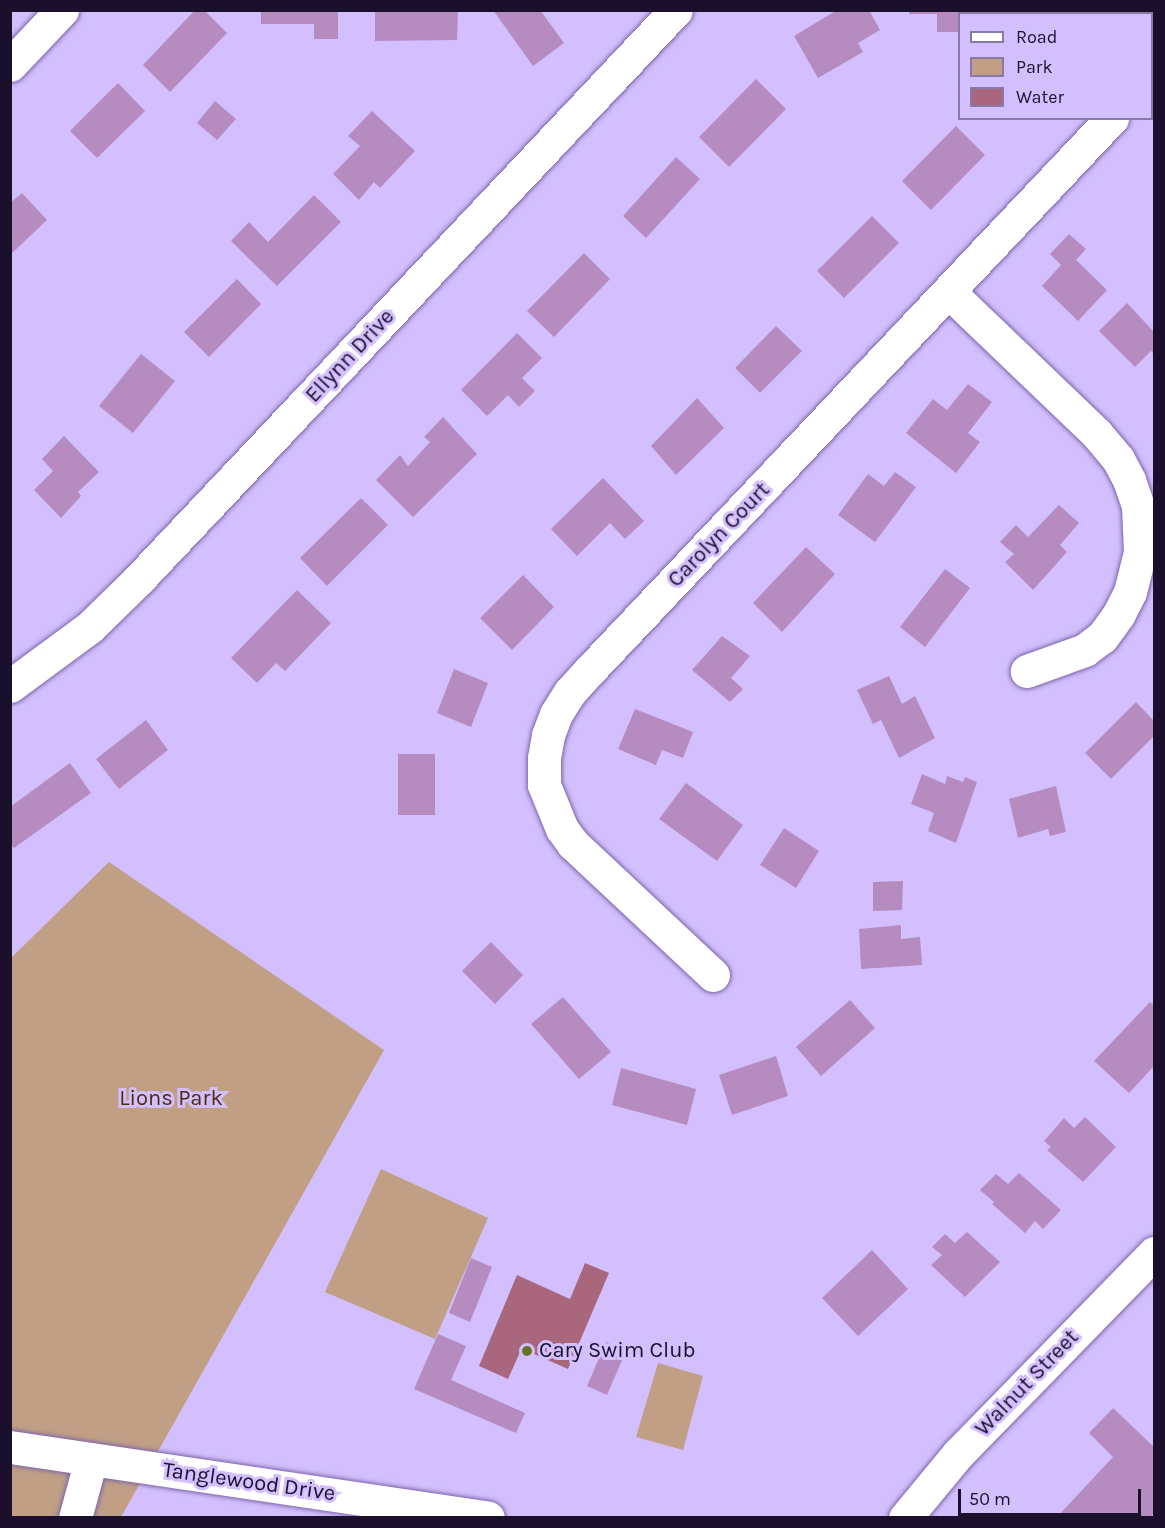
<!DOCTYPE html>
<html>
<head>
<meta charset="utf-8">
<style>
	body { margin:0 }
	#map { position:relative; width:1165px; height:1528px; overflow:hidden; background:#d3bffd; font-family:Karla,sans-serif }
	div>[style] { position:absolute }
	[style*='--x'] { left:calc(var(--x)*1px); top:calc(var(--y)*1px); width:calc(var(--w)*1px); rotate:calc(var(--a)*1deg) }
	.green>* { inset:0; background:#c09f85 }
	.water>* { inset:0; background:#a8677c }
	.building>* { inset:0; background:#b68cc0 }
	.roads { filter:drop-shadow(0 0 2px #7e65ab) drop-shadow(0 0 2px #7e65ab) }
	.minor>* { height:33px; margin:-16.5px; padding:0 16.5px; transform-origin:16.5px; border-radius:16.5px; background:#fff }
	.major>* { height:33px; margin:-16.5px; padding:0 16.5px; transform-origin:16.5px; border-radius:16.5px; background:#fff }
	.dots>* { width:16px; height:16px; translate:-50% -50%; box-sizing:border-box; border:3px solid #d3bffd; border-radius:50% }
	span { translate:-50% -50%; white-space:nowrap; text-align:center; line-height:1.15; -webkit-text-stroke:6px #d3bffd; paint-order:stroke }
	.street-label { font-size:22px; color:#1b102c }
	.park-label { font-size:22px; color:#4f2a07 }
	.poi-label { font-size:22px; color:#1b102c }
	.left { translate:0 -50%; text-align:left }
	.frame { position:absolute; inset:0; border:12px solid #1b102c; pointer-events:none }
	.legend { position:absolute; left:958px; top:12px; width:195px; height:108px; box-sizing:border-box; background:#d3bffd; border:2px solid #8979a9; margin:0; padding:8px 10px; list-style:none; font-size:18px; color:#1b102c }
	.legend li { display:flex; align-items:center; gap:12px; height:30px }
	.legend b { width:30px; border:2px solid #8979a9 }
	.scale { position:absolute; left:958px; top:1489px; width:183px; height:27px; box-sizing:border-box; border:3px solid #1b102c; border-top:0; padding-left:8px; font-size:18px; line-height:21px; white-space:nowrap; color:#1b102c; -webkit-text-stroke:4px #d3bffd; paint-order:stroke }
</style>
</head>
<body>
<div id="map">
	<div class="green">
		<i style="clip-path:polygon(109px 862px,384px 1050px,121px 1517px,11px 1518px,11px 958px)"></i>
		<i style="clip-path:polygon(381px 1169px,488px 1218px,435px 1339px,325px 1292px)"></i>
		<i style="clip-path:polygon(658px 1363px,703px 1376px,683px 1450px,636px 1437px)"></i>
	</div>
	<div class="water">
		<i style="clip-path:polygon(585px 1263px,609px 1273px,568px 1369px,525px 1350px,520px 1352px,508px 1379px,479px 1366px,517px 1275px,570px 1299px)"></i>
	</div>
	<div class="building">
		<i style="clip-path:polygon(195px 10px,204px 10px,227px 33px,170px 92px,143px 65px)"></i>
		<i style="clip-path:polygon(261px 10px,338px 10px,338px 39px,314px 39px,314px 24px,261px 24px)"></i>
		<i style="clip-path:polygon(375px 10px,458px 10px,457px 40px,375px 41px)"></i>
		<i style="clip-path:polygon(493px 10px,540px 10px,564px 43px,533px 66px)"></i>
		<i style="clip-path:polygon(837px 10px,869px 10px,880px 30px,858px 43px,863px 52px,818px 78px,794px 36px)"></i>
		<i style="clip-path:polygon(909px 10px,990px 10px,990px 14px,960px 14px,960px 32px,937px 32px,937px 14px,909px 14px)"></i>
		<i style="clip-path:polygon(1028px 10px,1077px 10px,1080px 14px,1026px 14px)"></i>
		<i style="clip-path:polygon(756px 79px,786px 109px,729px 167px,699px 137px)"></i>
		<i style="clip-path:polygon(118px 83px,145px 111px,97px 158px,70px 131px)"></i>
		<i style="clip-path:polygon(215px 101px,236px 119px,217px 140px,197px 123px)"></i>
		<i style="clip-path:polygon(372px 111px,415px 151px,380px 188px,374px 182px,359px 200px,333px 174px,360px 146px,348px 136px)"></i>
		<i style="clip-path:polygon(956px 126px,985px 155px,931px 210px,902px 181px)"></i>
		<i style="clip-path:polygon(676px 157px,700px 179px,646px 238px,623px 216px)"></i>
		<i style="clip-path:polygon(22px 193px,47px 220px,10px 255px,10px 203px)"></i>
		<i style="clip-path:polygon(314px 195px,341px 222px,277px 286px,231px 241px,249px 222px,268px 242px)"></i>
		<i style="clip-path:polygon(872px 216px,899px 243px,844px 298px,817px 271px)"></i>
		<i style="clip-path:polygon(1069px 234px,1086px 249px,1076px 260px,1107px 290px,1078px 321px,1042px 286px,1061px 265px,1050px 254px)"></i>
		<i style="clip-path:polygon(584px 253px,610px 279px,554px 337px,527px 311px)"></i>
		<i style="clip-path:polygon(237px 279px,261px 304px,209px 357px,184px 332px)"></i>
		<i style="clip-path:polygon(1127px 303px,1154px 332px,1154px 354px,1151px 351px,1135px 367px,1099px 331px)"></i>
		<i style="clip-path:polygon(776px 326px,802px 351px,760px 393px,735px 368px)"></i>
		<i style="clip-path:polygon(517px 333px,542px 358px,522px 378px,535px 391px,519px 407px,508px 395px,487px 416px,461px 390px)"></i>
		<i style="clip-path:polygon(141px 354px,175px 381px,133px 433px,99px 406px)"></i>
		<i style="clip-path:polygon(968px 384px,992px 402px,968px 433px,980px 442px,956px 473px,906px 433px,933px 399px,947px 410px)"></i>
		<i style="clip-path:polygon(697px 398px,724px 428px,676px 475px,651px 446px)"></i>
		<i style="clip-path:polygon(443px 417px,477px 454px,413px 517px,376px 480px,400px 455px,408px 466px,430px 442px,424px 437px)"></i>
		<i style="clip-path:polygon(64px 436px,99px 472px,78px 492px,81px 496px,61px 518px,34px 490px,53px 471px,42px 459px)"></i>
		<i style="clip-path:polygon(895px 472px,916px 487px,875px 542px,838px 515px,868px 474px,884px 486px)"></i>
		<i style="clip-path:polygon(603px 478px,644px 521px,625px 539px,610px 523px,577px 556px,551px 529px)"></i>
		<i style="clip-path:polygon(361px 498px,388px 525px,327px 586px,300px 558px)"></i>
		<i style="clip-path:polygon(1059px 505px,1079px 523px,1060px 545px,1067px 552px,1033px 590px,1005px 562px,1014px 554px,1000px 542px,1016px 525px,1028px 537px)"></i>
		<i style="clip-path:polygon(806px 547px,835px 574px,782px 632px,753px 603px)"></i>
		<i style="clip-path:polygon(945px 569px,970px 588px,925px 647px,900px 627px)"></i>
		<i style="clip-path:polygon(523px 575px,554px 607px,512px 650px,480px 618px)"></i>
		<i style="clip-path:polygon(297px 590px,331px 623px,285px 671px,276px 663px,257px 683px,231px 658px)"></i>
		<i style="clip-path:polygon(722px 636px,750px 656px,731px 678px,743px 689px,730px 702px,692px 670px)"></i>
		<i style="clip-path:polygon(454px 669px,488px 683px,471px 727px,437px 713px)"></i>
		<i style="clip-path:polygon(889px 676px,902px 704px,915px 696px,935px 738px,899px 758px,881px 720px,873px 724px,857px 690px)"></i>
		<i style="clip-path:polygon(1136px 702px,1154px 721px,1154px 736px,1111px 779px,1085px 753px)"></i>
		<i style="clip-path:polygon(635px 709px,693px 732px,683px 758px,662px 750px,656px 765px,618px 749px)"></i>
		<i style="clip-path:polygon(146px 720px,168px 750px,119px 789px,96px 759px)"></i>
		<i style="clip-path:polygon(398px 754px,435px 754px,435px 815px,398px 815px)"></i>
		<i style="clip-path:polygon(70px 763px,91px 793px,14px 848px,10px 843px,10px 807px)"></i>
		<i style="clip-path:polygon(922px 774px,945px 784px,947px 776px,963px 782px,965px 777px,977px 782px,956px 843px,928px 831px,934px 813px,911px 804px)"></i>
		<i style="clip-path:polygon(686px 783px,743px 825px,717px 861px,659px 819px)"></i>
		<i style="clip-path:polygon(1056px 786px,1066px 832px,1050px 836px,1048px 829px,1018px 838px,1009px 799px)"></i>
		<i style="clip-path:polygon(784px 828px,819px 851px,796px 888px,760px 865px)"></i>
		<i style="clip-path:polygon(903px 881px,902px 910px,873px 911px,873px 882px)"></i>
		<i style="clip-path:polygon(901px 925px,901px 939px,920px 937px,922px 965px,861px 969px,859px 929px)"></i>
		<i style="clip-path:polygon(491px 942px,523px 975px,495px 1004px,462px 971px)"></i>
		<i style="clip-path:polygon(563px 997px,611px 1052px,579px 1079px,531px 1024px)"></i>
		<i style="clip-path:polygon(850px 1000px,875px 1028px,821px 1076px,796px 1047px)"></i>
		<i style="clip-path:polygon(1150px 1002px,1154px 1006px,1154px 1066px,1129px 1093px,1094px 1061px)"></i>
		<i style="clip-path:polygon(776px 1056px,788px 1096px,732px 1115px,719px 1075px)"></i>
		<i style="clip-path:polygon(621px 1068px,696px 1089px,687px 1125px,612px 1105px)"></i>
		<i style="clip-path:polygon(1085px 1117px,1116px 1147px,1083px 1182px,1047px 1150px,1051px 1147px,1044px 1141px,1064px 1118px,1074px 1128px)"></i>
		<i style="clip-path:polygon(1019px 1173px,1061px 1210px,1043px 1229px,1035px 1221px,1025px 1233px,992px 1204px,994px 1202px,980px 1190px,996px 1174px,1008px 1184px)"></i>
		<i style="clip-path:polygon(967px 1232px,1000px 1262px,965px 1297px,931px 1265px,942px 1255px,932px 1247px,945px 1234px,955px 1243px)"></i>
		<i style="clip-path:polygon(872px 1250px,908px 1289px,858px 1336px,822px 1298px)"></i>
		<i style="clip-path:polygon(471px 1258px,492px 1267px,470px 1322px,449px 1313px)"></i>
		<i style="clip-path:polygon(438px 1334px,466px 1346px,451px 1380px,525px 1413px,516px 1433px,414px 1389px)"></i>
		<i style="clip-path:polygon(606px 1342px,626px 1351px,607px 1395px,587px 1386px)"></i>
		<i style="clip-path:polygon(1113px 1408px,1154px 1447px,1154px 1513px,1150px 1518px,1056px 1518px,1113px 1457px,1089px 1433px)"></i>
	</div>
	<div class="roads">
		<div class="minor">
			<i style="--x:10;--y:65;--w:76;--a:-46.6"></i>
			<i style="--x:1152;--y:76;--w:4;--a:-56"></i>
			<i style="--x:950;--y:293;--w:204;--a:43.8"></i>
			<i style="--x:1097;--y:434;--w:33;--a:50"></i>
			<i style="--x:1118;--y:459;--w:24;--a:62"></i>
			<i style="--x:1129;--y:480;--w:28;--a:71"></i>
			<i style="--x:1138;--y:506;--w:46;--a:87.5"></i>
			<i style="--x:1140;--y:552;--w:41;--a:104"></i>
			<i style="--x:1130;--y:592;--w:25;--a:117"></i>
			<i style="--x:1119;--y:614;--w:29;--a:126"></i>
			<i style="--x:1102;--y:637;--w:21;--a:143"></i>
			<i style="--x:1085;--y:650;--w:62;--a:160.1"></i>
			<i style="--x:10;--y:686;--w:99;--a:-36.4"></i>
			<i style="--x:90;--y:627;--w:69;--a:-44.4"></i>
			<i style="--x:139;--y:579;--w:782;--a:-46.66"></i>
			<i style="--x:713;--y:975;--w:192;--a:-136.9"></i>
			<i style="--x:573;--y:844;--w:19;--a:-126"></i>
			<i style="--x:562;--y:829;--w:48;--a:-112.2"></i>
			<i style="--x:544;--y:785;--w:27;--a:-90"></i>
			<i style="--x:544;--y:758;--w:23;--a:-80"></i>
			<i style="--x:548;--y:735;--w:22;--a:-69"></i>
			<i style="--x:556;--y:714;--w:26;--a:-58"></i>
			<i style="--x:570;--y:692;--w:30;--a:-48"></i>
			<i style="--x:590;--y:670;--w:760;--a:-46.6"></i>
			<i style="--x:10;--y:1447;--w:483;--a:8.4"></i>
			<i style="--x:75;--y:1518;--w:61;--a:-74.8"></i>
		</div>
		<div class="major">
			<i style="--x:905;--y:1518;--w:83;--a:-50.4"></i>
			<i style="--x:958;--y:1454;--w:281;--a:-45.7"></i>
		</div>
	</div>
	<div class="dots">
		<i style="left:527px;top:1351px;background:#657521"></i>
	</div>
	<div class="street-label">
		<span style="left:350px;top:356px;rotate:-47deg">Ellynn Drive</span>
		<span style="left:719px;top:535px;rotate:-46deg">Carolyn Court</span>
		<span style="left:1027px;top:1383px;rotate:-46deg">Walnut Street</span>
		<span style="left:249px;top:1482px;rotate:8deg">Tanglewood Drive</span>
	</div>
	<div class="park-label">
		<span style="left:171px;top:1099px">Lions Park</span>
	</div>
	<div class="poi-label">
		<span class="left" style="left:539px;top:1351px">Cary Swim Club</span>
	</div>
	<div class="frame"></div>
	<ul class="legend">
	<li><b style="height:8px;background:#fff"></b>Road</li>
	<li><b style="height:16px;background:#c09f85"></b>Park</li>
	<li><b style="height:16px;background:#a8677c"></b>Water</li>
	</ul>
	<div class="scale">50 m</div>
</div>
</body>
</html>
